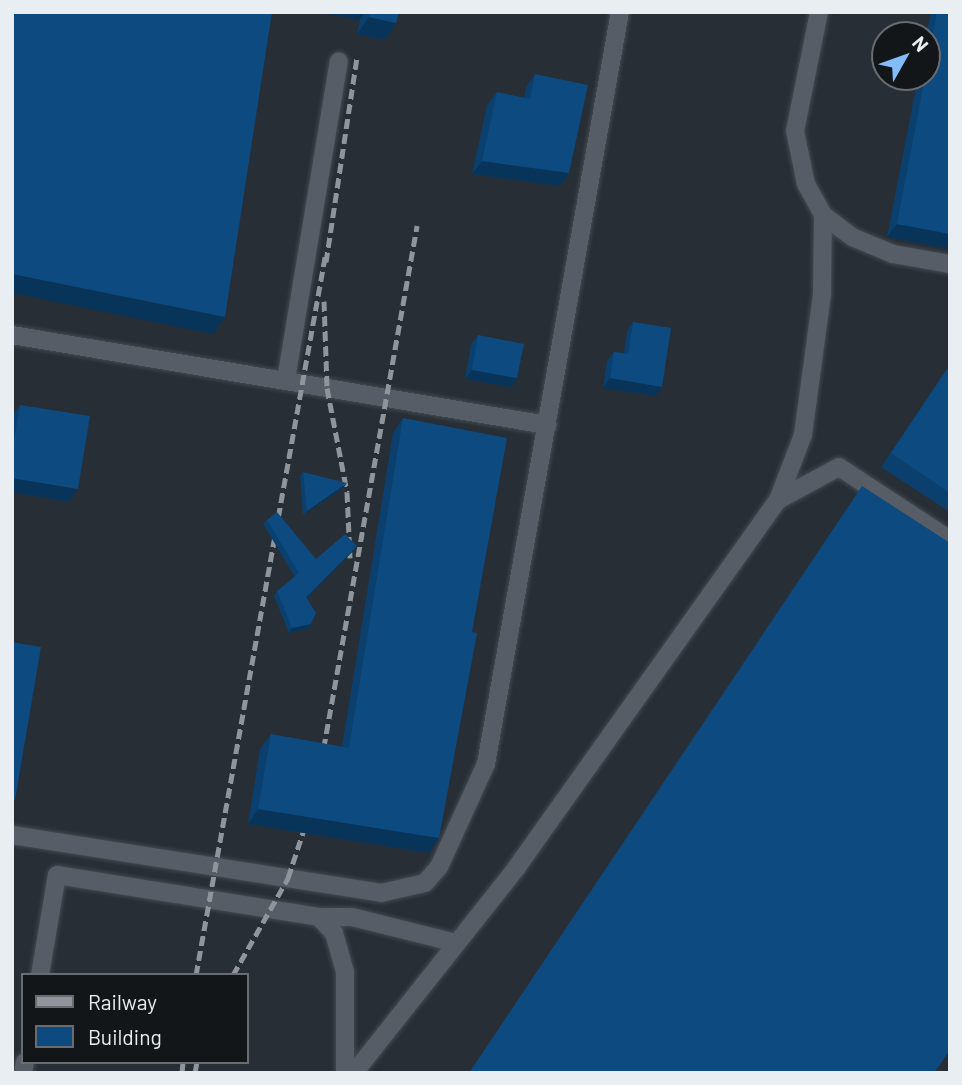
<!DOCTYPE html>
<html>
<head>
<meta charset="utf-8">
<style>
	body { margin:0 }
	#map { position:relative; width:962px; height:1085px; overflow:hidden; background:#272e35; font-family:Barlow,sans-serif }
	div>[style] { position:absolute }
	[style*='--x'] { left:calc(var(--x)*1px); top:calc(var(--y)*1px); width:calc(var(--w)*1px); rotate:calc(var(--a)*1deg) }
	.roads { filter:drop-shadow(0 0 2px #444a50) drop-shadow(0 0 2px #444a50) }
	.lane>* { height:18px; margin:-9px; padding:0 9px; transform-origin:9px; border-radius:9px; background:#565d66 }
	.rail>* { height:5px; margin-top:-2.5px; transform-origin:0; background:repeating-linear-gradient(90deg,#8f959b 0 10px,transparent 0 15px) }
	.wall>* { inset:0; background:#0b406e }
	.shaded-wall>* { inset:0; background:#09345a }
	.building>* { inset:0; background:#0d4a80 }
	span { translate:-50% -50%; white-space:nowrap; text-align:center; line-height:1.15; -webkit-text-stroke:5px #131619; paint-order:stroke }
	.frame { position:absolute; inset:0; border:14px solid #e9eef3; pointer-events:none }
	.legend { position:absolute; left:21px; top:973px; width:228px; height:91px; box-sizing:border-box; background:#131619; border:2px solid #696c70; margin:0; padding:9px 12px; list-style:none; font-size:21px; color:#e9eef3 }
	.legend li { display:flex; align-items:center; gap:14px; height:35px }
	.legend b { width:35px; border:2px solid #696c70 }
	.north { position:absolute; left:871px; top:21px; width:70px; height:70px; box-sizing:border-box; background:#131619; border:2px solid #696c70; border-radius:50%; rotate:50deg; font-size:19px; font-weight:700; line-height:28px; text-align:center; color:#e9eef3 }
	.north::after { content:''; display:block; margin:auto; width:24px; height:32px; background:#82bcfa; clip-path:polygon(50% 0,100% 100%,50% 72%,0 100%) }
</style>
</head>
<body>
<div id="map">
	<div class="roads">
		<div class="lane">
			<i style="--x:819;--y:12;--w:121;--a:101.4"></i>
			<i style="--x:795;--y:131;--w:54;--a:78.3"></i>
			<i style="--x:806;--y:184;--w:35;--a:61"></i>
			<i style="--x:823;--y:215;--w:36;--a:37"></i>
			<i style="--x:852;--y:237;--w:44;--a:22.5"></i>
			<i style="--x:893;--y:254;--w:58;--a:10"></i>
			<i style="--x:12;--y:335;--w:543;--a:9.55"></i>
			<i style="--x:286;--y:380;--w:323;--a:-80.6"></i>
			<i style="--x:778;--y:500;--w:69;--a:-28.4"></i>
			<i style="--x:839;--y:467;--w:133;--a:33.3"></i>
			<i style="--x:12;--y:835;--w:374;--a:8.9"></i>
			<i style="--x:381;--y:893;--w:45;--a:-12.8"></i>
			<i style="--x:425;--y:883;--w:21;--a:-49"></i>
			<i style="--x:439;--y:867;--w:113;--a:-65.5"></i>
			<i style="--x:486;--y:764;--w:764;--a:-79.9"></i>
			<i style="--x:319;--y:917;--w:33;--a:0"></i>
			<i style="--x:352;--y:917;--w:107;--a:14"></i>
			<i style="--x:40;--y:975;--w:101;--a:-80.4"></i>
			<i style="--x:57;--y:875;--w:265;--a:9.1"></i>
			<i style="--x:319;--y:917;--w:22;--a:47"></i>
			<i style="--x:334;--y:933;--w:41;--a:74.2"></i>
			<i style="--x:345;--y:972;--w:101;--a:90"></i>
			<i style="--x:23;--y:1073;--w:11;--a:-80"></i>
			<i style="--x:354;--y:1073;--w:263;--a:-51.6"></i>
			<i style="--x:517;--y:867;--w:450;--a:-54.6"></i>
			<i style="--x:778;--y:500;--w:70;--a:-69"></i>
			<i style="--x:803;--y:435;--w:141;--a:-82.3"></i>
			<i style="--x:822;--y:295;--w:80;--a:-89.3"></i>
		</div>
	</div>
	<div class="rail">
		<i style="--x:326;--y:262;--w:206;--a:-81.4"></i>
		<i style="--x:324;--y:301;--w:87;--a:88"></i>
		<i style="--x:327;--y:388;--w:106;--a:79.1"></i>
		<i style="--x:347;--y:492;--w:66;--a:87.4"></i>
		<i style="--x:321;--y:763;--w:546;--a:-79.86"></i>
		<i style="--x:196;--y:975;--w:735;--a:-79.81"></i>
		<i style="--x:233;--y:975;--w:112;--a:-60.4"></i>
		<i style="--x:288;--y:878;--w:67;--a:-71.8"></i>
		<i style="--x:182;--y:1073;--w:11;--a:-85"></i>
		<i style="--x:195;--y:1073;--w:11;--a:-80"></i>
	</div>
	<div class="wall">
		<i style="clip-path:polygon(319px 12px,399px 12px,396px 23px,385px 40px,357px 34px,360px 20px)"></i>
		<i style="clip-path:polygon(931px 12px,950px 12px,950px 249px,887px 237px,918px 77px,927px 77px,926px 35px)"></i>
		<i style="clip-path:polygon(535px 74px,560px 186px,472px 174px,487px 105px,497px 92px,524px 98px,526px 87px)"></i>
		<i style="clip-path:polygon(633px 322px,656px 396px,603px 388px,607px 361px,614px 352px,624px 353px,627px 331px)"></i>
		<i style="clip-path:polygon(478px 335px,517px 378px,511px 387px,465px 379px,471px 344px)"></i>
		<i style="clip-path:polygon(947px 369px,950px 371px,950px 512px,881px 467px)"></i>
		<i style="clip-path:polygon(20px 405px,69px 502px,12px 492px,12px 416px)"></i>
		<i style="clip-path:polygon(403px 418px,429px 853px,248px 824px,260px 749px,271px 734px,342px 747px,393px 433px)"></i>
		<i style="clip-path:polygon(303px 472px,344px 487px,303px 515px,300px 476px)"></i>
		<i style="clip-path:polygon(267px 520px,316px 559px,353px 551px,307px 598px,311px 624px,307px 629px,289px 633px,274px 596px,277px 591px,295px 577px,263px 524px)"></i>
	</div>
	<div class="shaded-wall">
		<i style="clip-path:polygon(319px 12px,365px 12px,360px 20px)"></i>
		<i style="clip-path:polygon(369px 17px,396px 23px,385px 40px,357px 34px)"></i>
		<i style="clip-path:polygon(482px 161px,569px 173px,560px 186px,472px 174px)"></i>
		<i style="clip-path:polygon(897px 224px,950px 234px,950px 249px,887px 237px)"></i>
		<i style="clip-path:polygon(12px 274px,225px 317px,213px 334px,12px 293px)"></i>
		<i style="clip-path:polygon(472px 370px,517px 378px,511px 387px,465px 379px)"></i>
		<i style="clip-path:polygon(610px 378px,662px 387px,656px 396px,603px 388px)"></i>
		<i style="clip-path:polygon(12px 478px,78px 489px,69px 502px,12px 492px)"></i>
		<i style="clip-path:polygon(347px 483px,344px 487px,303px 515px,307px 511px)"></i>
		<i style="clip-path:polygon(357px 546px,353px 551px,303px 601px,306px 597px)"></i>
		<i style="clip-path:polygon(311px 624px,307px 629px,289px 633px,292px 628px)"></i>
		<i style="clip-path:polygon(258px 809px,439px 838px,429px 853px,248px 824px)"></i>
	</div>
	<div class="building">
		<i style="clip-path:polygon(12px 12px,272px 12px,225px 317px,12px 274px)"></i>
		<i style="clip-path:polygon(370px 12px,399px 12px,396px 23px,369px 17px)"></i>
		<i style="clip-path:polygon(937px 12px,950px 12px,950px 234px,897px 224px,925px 77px,927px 77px,927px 66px)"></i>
		<i style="clip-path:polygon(535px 74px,588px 85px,569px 173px,482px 161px,497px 92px,530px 99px)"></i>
		<i style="clip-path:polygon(633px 322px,671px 328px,662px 387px,610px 378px,614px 352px,628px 354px)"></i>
		<i style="clip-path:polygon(478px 335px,524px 344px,517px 378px,472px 370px)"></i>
		<i style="clip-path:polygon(947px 369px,950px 371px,950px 493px,891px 453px)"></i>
		<i style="clip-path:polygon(20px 405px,90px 416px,78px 489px,12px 478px,12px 453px)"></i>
		<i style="clip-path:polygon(403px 418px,507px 438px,472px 632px,477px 633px,439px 838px,258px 809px,271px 734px,349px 748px)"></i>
		<i style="clip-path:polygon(303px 472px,347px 483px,307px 511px)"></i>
		<i style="clip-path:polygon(862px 486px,950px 543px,950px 1050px,934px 1073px,469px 1073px)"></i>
		<i style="clip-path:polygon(277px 512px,316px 559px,345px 534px,357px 546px,306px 597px,316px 613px,311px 624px,292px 628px,277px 591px,299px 573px,267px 520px)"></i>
		<i style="clip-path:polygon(12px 642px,41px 647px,15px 800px,12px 799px)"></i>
	</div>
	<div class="frame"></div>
	<ul class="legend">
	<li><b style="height:9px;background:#8f959b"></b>Railway</li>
	<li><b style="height:19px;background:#0d4a80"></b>Building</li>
	</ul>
	<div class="north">N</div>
</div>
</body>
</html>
